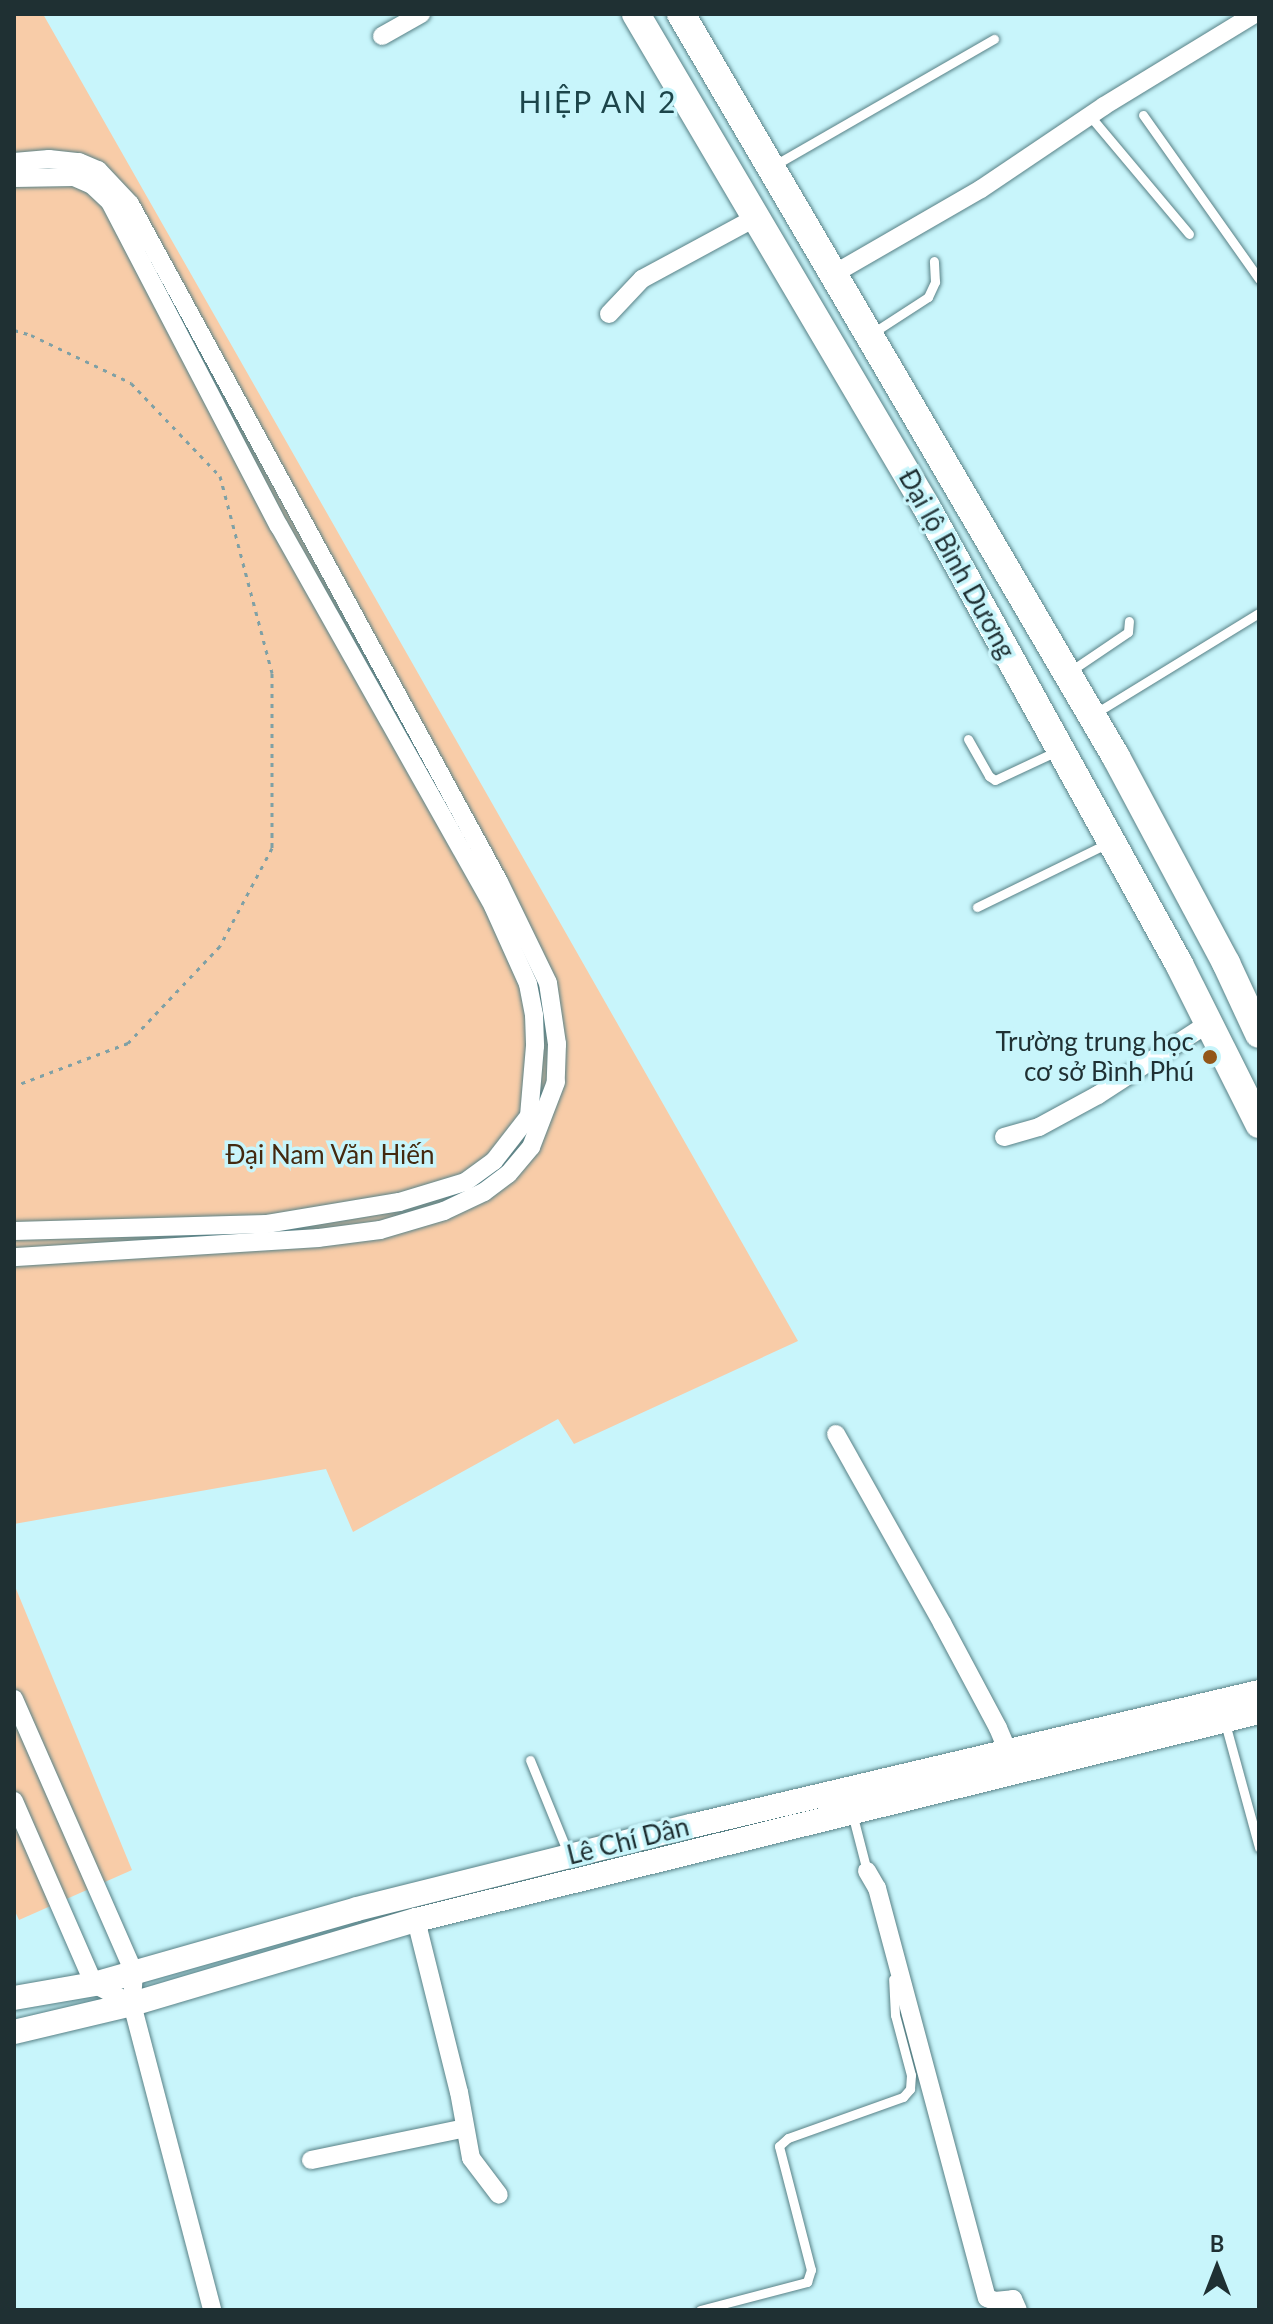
<!DOCTYPE html>
<html>
<head>
<meta charset="utf-8">
<style>
	body { margin:0 }
	#map { position:relative; width:1273px; height:2324px; overflow:hidden; background:#c8f5fb; font-family:Lato,sans-serif }
	div>[style] { position:absolute }
	[style*='--x'] { left:calc(var(--x)*1px); top:calc(var(--y)*1px); width:calc(var(--w)*1px); rotate:calc(var(--a)*1deg) }
	.green>* { inset:0; background:#f8cca8 }
	.path>* { height:3px; margin-top:-1.5px; transform-origin:0; background:repeating-linear-gradient(90deg,#7fa0a5 0 4px,transparent 0 10px) }
	.roads { filter:drop-shadow(0 0 2px #588186) drop-shadow(0 0 2px #588186) }
	.service>* { height:9px; margin:-4.5px; padding:0 4.5px; transform-origin:4.5px; border-radius:4.5px; background:#fff }
	.minor>* { height:18px; margin:-9px; padding:0 9px; transform-origin:9px; border-radius:9px; background:#fff }
	.secondary>* { height:24px; margin:-12px; padding:0 12px; transform-origin:12px; border-radius:12px; background:#fff }
	.trunk>* { height:28px; margin:-14px; padding:0 14px; transform-origin:14px; border-radius:14px; background:#fff }
	.dots>* { width:22px; height:22px; translate:-50% -50%; box-sizing:border-box; border:4px solid #c8f5fb; border-radius:50% }
	span { translate:-50% -50%; white-space:nowrap; text-align:center; line-height:1.15; -webkit-text-stroke:7px #c8f5fb; paint-order:stroke }
	.street-label { font-size:26px; color:#1f3033 }
	.poi-label { font-size:26px; color:#1f3033 }
	.right { translate:-100% -50%; text-align:right }
	.park-label { font-size:26px; color:#44290f }
	.quarter-label { font-size:30px; color:#1c454a; letter-spacing:2px }
	.frame { position:absolute; inset:0; border:16px solid #1f3033; pointer-events:none }
	.north { position:absolute; left:1177px; top:2228px; width:80px; height:80px; -webkit-text-stroke:6px #c8f5fb; paint-order:stroke; rotate:0deg; font-size:22px; font-weight:700; line-height:32px; text-align:center; color:#1f3033 }
	.north::after { content:''; display:block; margin:auto; width:28px; height:36px; background:#1f3033; clip-path:polygon(50% 0,100% 100%,50% 72%,0 100%) }
</style>
</head>
<body>
<div id="map">
	<div class="green">
		<i style="clip-path:polygon(14px 14px,43px 14px,798px 1341px,574px 1444px,558px 1419px,353px 1532px,326px 1469px,14px 1524px)"></i>
		<i style="clip-path:polygon(14px 1584px,132px 1870px,19px 1920px,14px 1909px)"></i>
	</div>
	<div class="path">
		<i style="--x:14;--y:330;--w:18;--a:16"></i>
		<i style="--x:31;--y:335;--w:111;--a:25.6"></i>
		<i style="--x:131;--y:383;--w:129;--a:46.3"></i>
		<i style="--x:220;--y:476;--w:204;--a:75.2"></i>
		<i style="--x:272;--y:673;--w:175;--a:90"></i>
		<i style="--x:272;--y:848;--w:111;--a:118"></i>
		<i style="--x:220;--y:946;--w:134;--a:133.5"></i>
		<i style="--x:128;--y:1043;--w:122;--a:159.3"></i>
	</div>
	<div class="roads">
		<div class="service">
			<i style="--x:1143;--y:115;--w:201;--a:54.7"></i>
			<i style="--x:1090;--y:116;--w:154;--a:50"></i>
			<i style="--x:773;--y:166;--w:255;--a:-29.9"></i>
			<i style="--x:871;--y:334;--w:68;--a:-33"></i>
			<i style="--x:928;--y:297;--w:17;--a:-65"></i>
			<i style="--x:935;--y:282;--w:21;--a:-93"></i>
			<i style="--x:1069;--y:672;--w:71;--a:-34.1"></i>
			<i style="--x:1128;--y:632;--w:11;--a:-85"></i>
			<i style="--x:1094;--y:714;--w:193;--a:-31.5"></i>
			<i style="--x:968;--y:739;--w:43;--a:60.4"></i>
			<i style="--x:989;--y:776;--w:7;--a:34"></i>
			<i style="--x:995;--y:780;--w:71;--a:-25.1"></i>
			<i style="--x:977;--y:907;--w:146;--a:-26"></i>
			<i style="--x:1225;--y:1723;--w:129;--a:74.7"></i>
			<i style="--x:530;--y:1760;--w:100;--a:67.8"></i>
			<i style="--x:852;--y:1813;--w:60;--a:75.5"></i>
			<i style="--x:700;--y:2310;--w:111;--a:-14.7"></i>
			<i style="--x:807;--y:2282;--w:13;--a:-72"></i>
			<i style="--x:811;--y:2270;--w:128;--a:-104.5"></i>
			<i style="--x:779;--y:2146;--w:12;--a:-42"></i>
			<i style="--x:788;--y:2138;--w:122;--a:-19.6"></i>
			<i style="--x:903;--y:2097;--w:11;--a:-49"></i>
			<i style="--x:910;--y:2089;--w:14;--a:-86"></i>
			<i style="--x:911;--y:2075;--w:62;--a:-104.9"></i>
			<i style="--x:895;--y:2015;--w:36;--a:-93"></i>
		</div>
		<div class="minor">
			<i style="--x:382;--y:36;--w:45;--a:-29.4"></i>
			<i style="--x:14;--y:162;--w:35;--a:-5"></i>
			<i style="--x:49;--y:159;--w:30;--a:6"></i>
			<i style="--x:79;--y:162;--w:21;--a:23"></i>
			<i style="--x:98;--y:170;--w:47;--a:46.7"></i>
			<i style="--x:130;--y:204;--w:772;--a:61.44"></i>
			<i style="--x:499;--y:882;--w:112;--a:64.1"></i>
			<i style="--x:548;--y:983;--w:62;--a:81.6"></i>
			<i style="--x:557;--y:1044;--w:38;--a:92"></i>
			<i style="--x:556;--y:1082;--w:70;--a:111"></i>
			<i style="--x:531;--y:1147;--w:35;--a:130"></i>
			<i style="--x:508;--y:1174;--w:30;--a:143"></i>
			<i style="--x:484;--y:1192;--w:44;--a:154.6"></i>
			<i style="--x:444;--y:1211;--w:67;--a:163.5"></i>
			<i style="--x:380;--y:1230;--w:63;--a:172.6"></i>
			<i style="--x:318;--y:1238;--w:305;--a:176.4"></i>
			<i style="--x:14;--y:178;--w:60;--a:-1"></i>
			<i style="--x:74;--y:177;--w:20;--a:24"></i>
			<i style="--x:92;--y:185;--w:25;--a:43"></i>
			<i style="--x:110;--y:202;--w:365;--a:62.5"></i>
			<i style="--x:279;--y:526;--w:436;--a:60.6"></i>
			<i style="--x:493;--y:906;--w:85;--a:65.8"></i>
			<i style="--x:528;--y:984;--w:32;--a:79"></i>
			<i style="--x:534;--y:1015;--w:31;--a:88"></i>
			<i style="--x:535;--y:1046;--w:70;--a:94.9"></i>
			<i style="--x:529;--y:1116;--w:57;--a:127.9"></i>
			<i style="--x:494;--y:1161;--w:36;--a:144"></i>
			<i style="--x:465;--y:1182;--w:69;--a:163.1"></i>
			<i style="--x:399;--y:1202;--w:135;--a:170.6"></i>
			<i style="--x:266;--y:1224;--w:252;--a:178.4"></i>
			<i style="--x:832;--y:275;--w:172;--a:-30"></i>
			<i style="--x:981;--y:189;--w:148;--a:-34"></i>
			<i style="--x:1104;--y:106;--w:177;--a:-31.4"></i>
			<i style="--x:609;--y:314;--w:48;--a:-46.7"></i>
			<i style="--x:642;--y:279;--w:128;--a:-28.4"></i>
			<i style="--x:1004;--y:1137;--w:36;--a:-16"></i>
			<i style="--x:1039;--y:1127;--w:67;--a:-28.5"></i>
			<i style="--x:1098;--y:1095;--w:132;--a:-33"></i>
			<i style="--x:836;--y:1434;--w:217;--a:60.7"></i>
			<i style="--x:942;--y:1623;--w:119;--a:61.9"></i>
			<i style="--x:998;--y:1728;--w:36;--a:67"></i>
			<i style="--x:14;--y:1699;--w:298;--a:66.3"></i>
			<i style="--x:134;--y:1972;--w:32;--a:94"></i>
			<i style="--x:132;--y:2004;--w:316;--a:75.3"></i>
			<i style="--x:14;--y:1801;--w:200;--a:66.4"></i>
			<i style="--x:94;--y:1984;--w:43;--a:27.8"></i>
			<i style="--x:867;--y:1871;--w:20;--a:60"></i>
			<i style="--x:877;--y:1888;--w:424;--a:75"></i>
			<i style="--x:987;--y:2298;--w:9;--a:21"></i>
			<i style="--x:995;--y:2301;--w:18;--a:-6"></i>
			<i style="--x:1013;--y:2299;--w:12;--a:66"></i>
			<i style="--x:416;--y:1920;--w:177;--a:76"></i>
			<i style="--x:459;--y:2092;--w:67;--a:79.7"></i>
			<i style="--x:471;--y:2158;--w:46;--a:52.9"></i>
			<i style="--x:311;--y:2160;--w:157;--a:-11.7"></i>
		</div>
		<div class="secondary">
			<i style="--x:14;--y:1998;--w:81;--a:-9.9"></i>
			<i style="--x:94;--y:1984;--w:273;--a:-15.9"></i>
			<i style="--x:357;--y:1909;--w:344;--a:-14"></i>
			<i style="--x:691;--y:1826;--w:584;--a:-13.27"></i>
			<i style="--x:14;--y:2032;--w:121;--a:-13.3"></i>
			<i style="--x:132;--y:2004;--w:296;--a:-16.5"></i>
			<i style="--x:416;--y:1920;--w:868;--a:-13.86"></i>
		</div>
		<div class="trunk">
			<i style="--x:636;--y:14;--w:573;--a:59.5"></i>
			<i style="--x:927;--y:508;--w:521;--a:61.07"></i>
			<i style="--x:1179;--y:964;--w:179;--a:63.4"></i>
			<i style="--x:681;--y:14;--w:861;--a:59.65"></i>
			<i style="--x:1116;--y:757;--w:234;--a:61.9"></i>
			<i style="--x:1226;--y:963;--w:78;--a:65.1"></i>
		</div>
	</div>
	<div class="dots">
		<i style="left:1210px;top:1057px;background:#935719"></i>
	</div>
	<div class="street-label">
		<span style="left:957px;top:564px;rotate:61deg">Đại lộ Bình Dương</span>
		<span style="left:628px;top:1841px;rotate:-14deg">Lê Chí Dân</span>
	</div>
	<div class="poi-label">
		<span class="right" style="left:1194px;top:1057px">Trường trung học<br>cơ sở Bình Phú</span>
	</div>
	<div class="park-label">
		<span style="left:330px;top:1155px">Đại Nam Văn Hiến</span>
	</div>
	<div class="quarter-label">
		<span style="left:598px;top:101px">HIỆP AN 2</span>
	</div>
	<div class="frame"></div>
	<div class="north">B</div>
</div>
</body>
</html>
